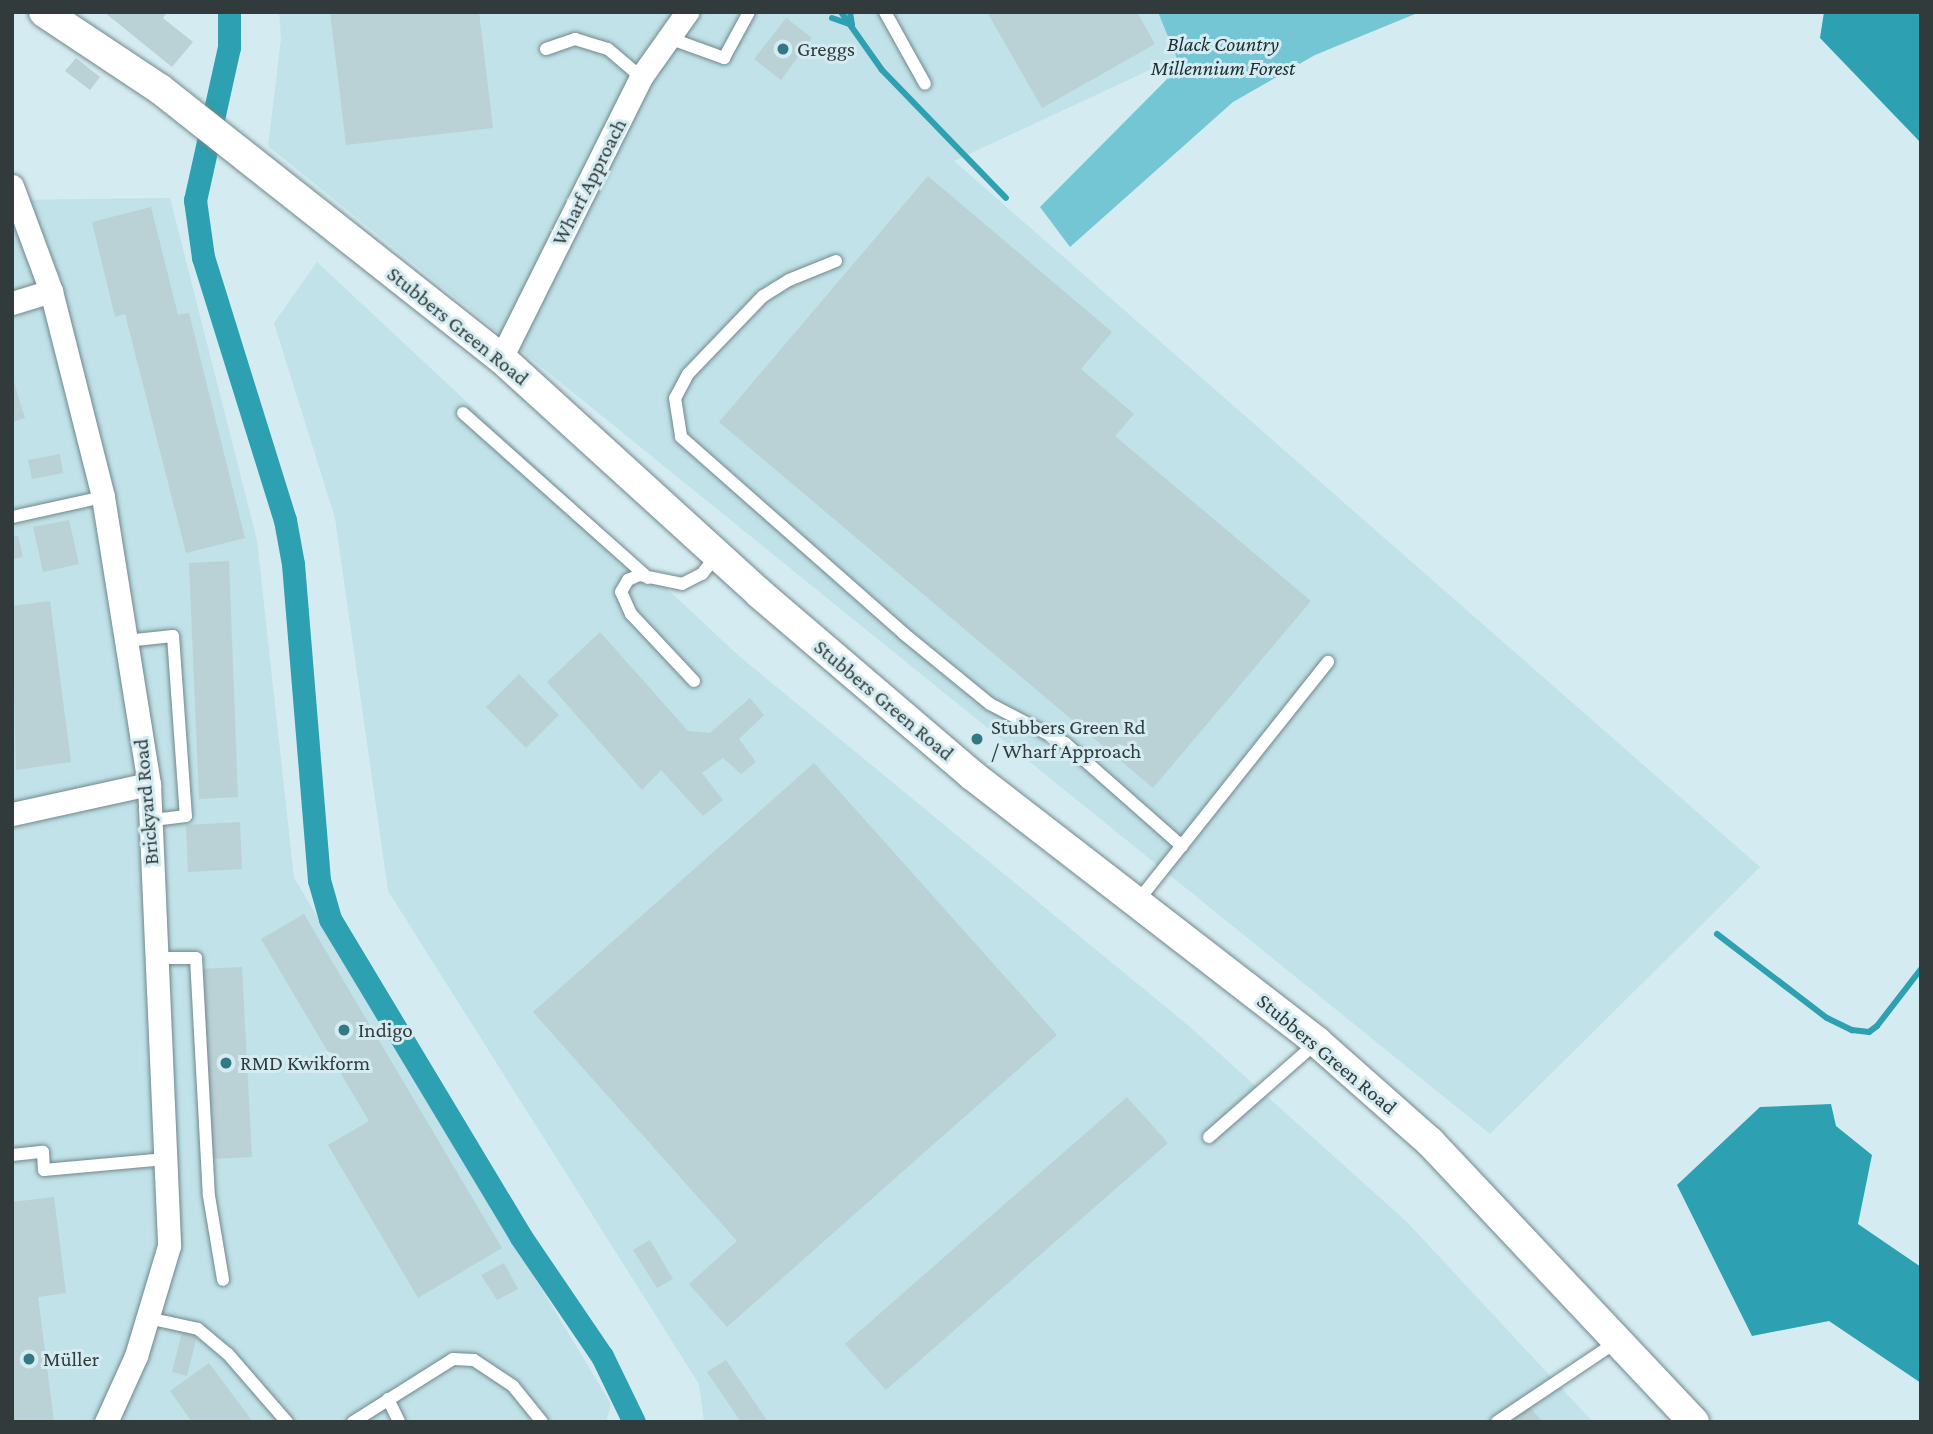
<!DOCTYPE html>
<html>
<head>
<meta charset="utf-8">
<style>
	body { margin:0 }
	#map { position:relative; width:1933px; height:1434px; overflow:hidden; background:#d4ecf1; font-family:"Crimson Pro",serif }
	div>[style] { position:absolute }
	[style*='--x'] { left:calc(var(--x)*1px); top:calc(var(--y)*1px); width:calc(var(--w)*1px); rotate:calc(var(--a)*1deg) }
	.built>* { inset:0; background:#c0e2e8 }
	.green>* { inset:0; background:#75c6d4 }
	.water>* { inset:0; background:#2da0b1 }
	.stream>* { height:6px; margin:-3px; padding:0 3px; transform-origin:3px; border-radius:3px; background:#2da0b1 }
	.canal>* { height:23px; margin:-11.5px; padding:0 11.5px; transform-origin:11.5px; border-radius:11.5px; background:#2da0b1 }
	.building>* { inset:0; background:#bad1d6 }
	.roads { filter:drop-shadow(0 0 2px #71878b) drop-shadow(0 0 2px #71878b) }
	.service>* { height:12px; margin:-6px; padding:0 6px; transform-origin:6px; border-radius:6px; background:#fff }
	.minor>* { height:23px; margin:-11.5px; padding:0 11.5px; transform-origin:11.5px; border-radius:11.5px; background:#fff }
	.tertiary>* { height:30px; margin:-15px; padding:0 15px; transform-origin:15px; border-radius:15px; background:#fff }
	.dots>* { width:19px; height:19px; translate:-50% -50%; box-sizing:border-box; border:4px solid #d4ecf1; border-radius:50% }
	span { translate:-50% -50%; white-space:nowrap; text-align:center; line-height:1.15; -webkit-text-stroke:6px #d4ecf1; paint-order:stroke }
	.park-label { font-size:21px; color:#1b2e32; font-style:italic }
	.poi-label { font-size:21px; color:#313b3c }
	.left { translate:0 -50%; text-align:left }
	.street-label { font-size:21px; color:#313b3c }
	.frame { position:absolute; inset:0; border:14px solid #313b3c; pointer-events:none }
</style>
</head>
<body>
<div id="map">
	<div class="built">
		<i style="clip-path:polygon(279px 12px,1274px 12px,954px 161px,1760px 867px,1490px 1134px,268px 146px,281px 39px)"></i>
		<i style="clip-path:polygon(170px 198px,257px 540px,294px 878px,611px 1404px,606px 1422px,12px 1422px,12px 200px)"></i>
		<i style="clip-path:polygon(317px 262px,739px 656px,1190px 1027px,1407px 1222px,1593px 1422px,704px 1422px,699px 1384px,388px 891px,335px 518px,274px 323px)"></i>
	</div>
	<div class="green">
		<i style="clip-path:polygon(1158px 12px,1420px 12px,1315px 55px,1233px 102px,1070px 247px,1040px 207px,1180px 66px)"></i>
	</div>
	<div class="water">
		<i style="clip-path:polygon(1824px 12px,1921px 12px,1921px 143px,1820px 38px)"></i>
		<i style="clip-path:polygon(1831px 1104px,1836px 1126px,1872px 1155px,1858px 1224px,1921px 1267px,1921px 1383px,1829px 1321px,1752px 1336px,1677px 1185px,1760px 1107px)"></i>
	</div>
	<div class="stream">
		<i style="--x:841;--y:12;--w:71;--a:54.7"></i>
		<i style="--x:882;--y:70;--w:178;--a:45.9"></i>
		<i style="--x:832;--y:18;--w:21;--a:19"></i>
		<i style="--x:852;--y:25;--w:13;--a:-99"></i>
		<i style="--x:1717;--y:934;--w:138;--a:37.4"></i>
		<i style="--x:1827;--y:1018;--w:28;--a:26"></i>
		<i style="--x:1852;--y:1030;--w:17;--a:7"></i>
		<i style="--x:1869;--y:1032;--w:10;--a:-37"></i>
		<i style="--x:1877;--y:1026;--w:72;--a:-52.3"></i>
	</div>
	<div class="canal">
		<i style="--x:229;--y:12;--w:35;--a:90"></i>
		<i style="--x:229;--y:47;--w:157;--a:102.5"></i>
		<i style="--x:195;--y:200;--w:58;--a:82"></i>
		<i style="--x:203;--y:257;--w:275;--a:72.7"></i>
		<i style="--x:285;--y:520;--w:45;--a:79.7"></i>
		<i style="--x:293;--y:564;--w:317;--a:85.3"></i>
		<i style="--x:319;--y:880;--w:41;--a:74.2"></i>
		<i style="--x:330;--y:919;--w:371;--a:59"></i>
		<i style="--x:521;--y:1237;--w:144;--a:55.8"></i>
		<i style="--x:602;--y:1356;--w:73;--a:64.1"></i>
	</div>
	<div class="building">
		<i style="clip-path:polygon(104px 12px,167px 12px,163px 18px,193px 42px,172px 67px)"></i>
		<i style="clip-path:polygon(330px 12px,479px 12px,493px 128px,346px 145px)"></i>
		<i style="clip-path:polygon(987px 12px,1137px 12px,1155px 44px,1042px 108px)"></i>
		<i style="clip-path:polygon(786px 18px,812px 38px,781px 80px,754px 59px)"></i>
		<i style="clip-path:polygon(76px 58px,100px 77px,90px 90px,65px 71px)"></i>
		<i style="clip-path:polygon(928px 176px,1112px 332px,1081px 369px,1134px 414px,1115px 436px,1311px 601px,1153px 788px,719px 422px)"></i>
		<i style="clip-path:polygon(151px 207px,178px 315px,189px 313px,245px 538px,186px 553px,125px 314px,115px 317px,92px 222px)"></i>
		<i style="clip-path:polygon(12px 376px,25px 418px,12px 422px)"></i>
		<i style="clip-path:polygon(60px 454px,63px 473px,32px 479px,28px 460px)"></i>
		<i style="clip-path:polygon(69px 520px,79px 564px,43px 572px,33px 527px)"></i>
		<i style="clip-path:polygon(18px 536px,23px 557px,12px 559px,12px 537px)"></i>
		<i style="clip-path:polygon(229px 561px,238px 797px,199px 799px,189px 563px)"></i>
		<i style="clip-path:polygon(50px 601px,71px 762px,16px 770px,12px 606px)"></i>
		<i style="clip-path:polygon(600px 632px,688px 731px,710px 733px,750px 698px,764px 715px,739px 739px,756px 762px,741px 774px,723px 758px,702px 773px,723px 800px,703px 816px,661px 770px,642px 790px,547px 682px)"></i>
		<i style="clip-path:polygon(519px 674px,559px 715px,526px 748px,486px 707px)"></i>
		<i style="clip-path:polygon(814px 763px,1057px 1035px,727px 1327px,689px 1284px,737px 1241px,533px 1012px)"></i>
		<i style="clip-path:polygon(240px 822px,242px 869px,188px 872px,186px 825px)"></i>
		<i style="clip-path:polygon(304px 914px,502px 1248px,418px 1298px,328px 1145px,369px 1121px,261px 939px)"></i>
		<i style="clip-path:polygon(242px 967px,252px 1157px,211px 1159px,201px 969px)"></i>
		<i style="clip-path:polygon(1127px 1097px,1168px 1143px,886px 1390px,845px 1344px)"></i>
		<i style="clip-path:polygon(54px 1197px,66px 1293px,38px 1297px,54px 1422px,12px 1422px,12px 1202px)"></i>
		<i style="clip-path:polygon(650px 1240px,673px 1279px,657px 1288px,633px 1250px)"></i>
		<i style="clip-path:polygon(504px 1263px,518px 1289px,497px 1300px,481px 1275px)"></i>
		<i style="clip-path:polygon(182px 1332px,197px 1336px,187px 1376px,172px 1372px)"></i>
		<i style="clip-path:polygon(726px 1360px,768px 1422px,741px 1422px,707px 1372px)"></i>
		<i style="clip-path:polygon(209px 1363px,253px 1422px,192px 1422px,170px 1391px)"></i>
		<i style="clip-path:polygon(1526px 1403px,1543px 1422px,1505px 1422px)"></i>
	</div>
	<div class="roads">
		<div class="service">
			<i style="--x:885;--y:12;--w:82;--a:60.9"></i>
			<i style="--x:669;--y:38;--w:59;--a:20"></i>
			<i style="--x:724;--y:58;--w:52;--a:-61.5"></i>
			<i style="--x:546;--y:49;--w:31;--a:-19"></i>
			<i style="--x:575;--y:39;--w:34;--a:17"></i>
			<i style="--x:608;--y:49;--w:43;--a:40.3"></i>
			<i style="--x:836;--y:261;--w:51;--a:158"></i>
			<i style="--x:789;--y:280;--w:31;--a:148"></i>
			<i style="--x:763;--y:296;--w:108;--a:133.9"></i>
			<i style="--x:688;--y:374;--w:27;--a:118"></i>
			<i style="--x:675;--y:398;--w:39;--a:81"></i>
			<i style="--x:681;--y:437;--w:296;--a:41.4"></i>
			<i style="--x:903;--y:633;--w:112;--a:39.2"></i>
			<i style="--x:990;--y:704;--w:85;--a:27.5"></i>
			<i style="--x:1065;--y:743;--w:156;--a:41.4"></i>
			<i style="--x:463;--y:413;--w:248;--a:41.7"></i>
			<i style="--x:12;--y:517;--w:93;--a:-12.4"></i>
			<i style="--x:126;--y:641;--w:47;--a:-6.1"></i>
			<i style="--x:173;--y:636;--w:180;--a:85.9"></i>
			<i style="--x:186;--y:816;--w:35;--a:173"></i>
			<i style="--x:694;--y:681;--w:92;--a:-133.2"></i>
			<i style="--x:631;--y:614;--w:24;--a:-114"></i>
			<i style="--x:621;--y:592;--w:14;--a:-60"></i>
			<i style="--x:628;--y:580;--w:12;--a:-24"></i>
			<i style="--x:639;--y:575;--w:44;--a:11.8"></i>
			<i style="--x:682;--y:584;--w:22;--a:-27"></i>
			<i style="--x:702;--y:574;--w:24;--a:-52"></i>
			<i style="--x:1137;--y:902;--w:307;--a:-51.5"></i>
			<i style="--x:156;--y:958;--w:40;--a:0"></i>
			<i style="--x:196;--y:958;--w:238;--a:86.9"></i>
			<i style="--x:209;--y:1196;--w:85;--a:80.5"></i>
			<i style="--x:1209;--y:1137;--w:144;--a:-41.3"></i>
			<i style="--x:12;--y:1155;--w:31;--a:-6"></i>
			<i style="--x:43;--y:1152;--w:18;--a:87"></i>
			<i style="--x:44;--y:1170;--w:122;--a:-5.2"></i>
			<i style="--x:148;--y:1318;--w:51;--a:12.4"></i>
			<i style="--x:198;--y:1329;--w:39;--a:40"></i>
			<i style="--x:228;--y:1354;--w:90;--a:49.1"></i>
			<i style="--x:388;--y:1399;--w:25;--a:64"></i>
			<i style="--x:353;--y:1422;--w:118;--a:-32.2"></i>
			<i style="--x:453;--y:1359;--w:21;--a:3"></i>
			<i style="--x:474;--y:1360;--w:47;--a:33.7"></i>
			<i style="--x:513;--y:1386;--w:46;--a:51.1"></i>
			<i style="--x:1497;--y:1422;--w:147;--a:-33.9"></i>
		</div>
		<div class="minor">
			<i style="--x:12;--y:186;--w:112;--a:69.6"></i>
			<i style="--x:51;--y:291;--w:212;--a:75.8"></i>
			<i style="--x:103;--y:497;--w:291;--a:80.9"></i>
			<i style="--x:149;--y:784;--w:462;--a:87.5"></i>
			<i style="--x:169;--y:1246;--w:115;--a:106.7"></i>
			<i style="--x:136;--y:1356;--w:72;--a:114.4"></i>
			<i style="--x:12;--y:303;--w:41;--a:-17.1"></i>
			<i style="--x:501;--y:358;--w:314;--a:-63.5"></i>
			<i style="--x:641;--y:77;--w:80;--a:-54.7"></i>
			<i style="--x:12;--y:814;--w:140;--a:-12.4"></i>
		</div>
		<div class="tertiary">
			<i style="--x:44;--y:12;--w:139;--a:33.6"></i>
			<i style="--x:160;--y:89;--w:434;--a:38.3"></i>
			<i style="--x:501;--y:358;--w:349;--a:42.3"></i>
			<i style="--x:759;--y:593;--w:280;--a:40.5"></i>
			<i style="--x:972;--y:775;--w:436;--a:37.7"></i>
			<i style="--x:1317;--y:1042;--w:151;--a:41.5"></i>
			<i style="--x:1430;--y:1142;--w:385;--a:46.7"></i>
		</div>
	</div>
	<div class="dots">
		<i style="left:783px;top:49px;background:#337985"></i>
		<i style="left:977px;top:739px;background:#337985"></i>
		<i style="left:344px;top:1030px;background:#337985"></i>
		<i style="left:226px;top:1063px;background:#337985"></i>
		<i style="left:29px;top:1359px;background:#337985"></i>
	</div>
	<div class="park-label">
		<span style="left:1223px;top:56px">Black Country<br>Millennium Forest</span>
	</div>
	<div class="poi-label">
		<span class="left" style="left:797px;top:49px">Greggs</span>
		<span class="left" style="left:991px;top:739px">Stubbers Green Rd<br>/ Wharf Approach</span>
		<span class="left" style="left:358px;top:1030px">Indigo</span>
		<span class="left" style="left:240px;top:1063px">RMD Kwikform</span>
		<span class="left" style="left:43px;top:1359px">Müller</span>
	</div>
	<div class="street-label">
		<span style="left:589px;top:182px;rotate:-63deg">Wharf Approach</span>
		<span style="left:458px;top:326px;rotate:39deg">Stubbers Green Road</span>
		<span style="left:884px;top:700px;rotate:40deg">Stubbers Green Road</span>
		<span style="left:146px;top:802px;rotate:-95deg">Brickyard Road</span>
		<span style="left:1327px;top:1054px;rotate:40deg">Stubbers Green Road</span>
	</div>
	<div class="frame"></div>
</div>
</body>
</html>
